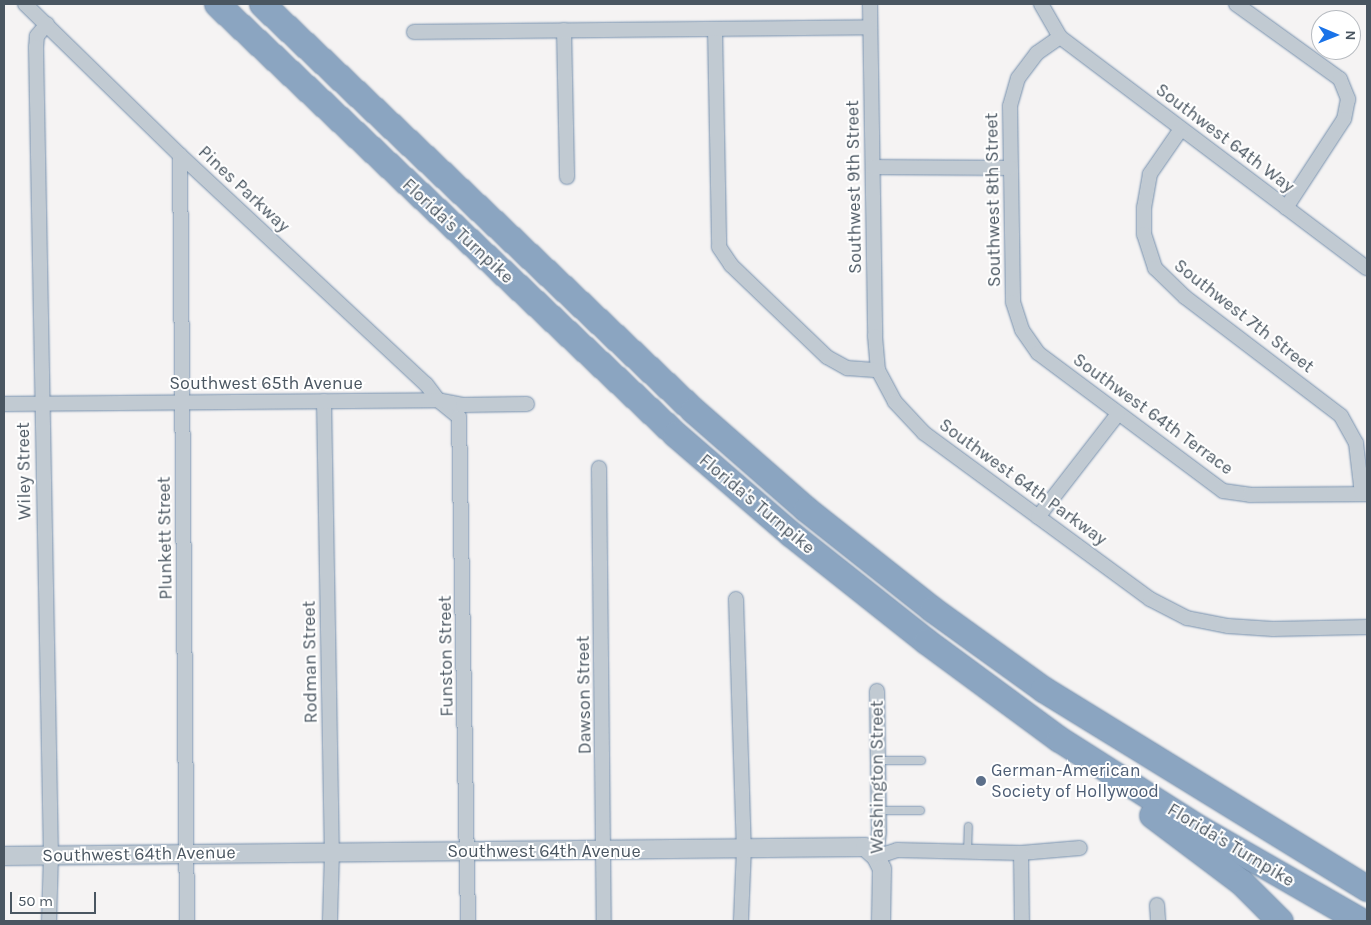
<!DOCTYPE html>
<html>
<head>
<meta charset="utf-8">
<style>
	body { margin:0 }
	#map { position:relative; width:1371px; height:925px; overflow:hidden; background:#f5f3f3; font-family:Karla,sans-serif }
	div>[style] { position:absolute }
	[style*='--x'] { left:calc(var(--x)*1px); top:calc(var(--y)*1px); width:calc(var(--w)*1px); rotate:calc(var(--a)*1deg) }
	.roads { filter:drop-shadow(0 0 1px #7690ad) drop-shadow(0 0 1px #7690ad) }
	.service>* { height:7px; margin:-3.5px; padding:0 3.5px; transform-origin:3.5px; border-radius:3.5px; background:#c1cad2 }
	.minor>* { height:14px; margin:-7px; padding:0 7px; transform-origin:7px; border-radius:7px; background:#c1cad2 }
	.tertiary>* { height:18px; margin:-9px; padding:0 9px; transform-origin:9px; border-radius:9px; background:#c1cad2 }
	.motorway>* { height:25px; margin:-12.5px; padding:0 12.5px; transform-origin:12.5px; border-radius:12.5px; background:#8ba5c1 }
	.dots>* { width:14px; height:14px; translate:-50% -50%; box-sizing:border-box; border:2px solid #fff; border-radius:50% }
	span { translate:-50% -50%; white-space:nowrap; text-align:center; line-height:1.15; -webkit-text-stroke:4px #fff; paint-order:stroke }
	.street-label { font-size:18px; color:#4a5661 }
	.service-label { font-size:18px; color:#4e5e75 }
	.left { translate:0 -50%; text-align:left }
	.frame { position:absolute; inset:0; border:5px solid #4a5661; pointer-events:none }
	.north { position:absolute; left:1311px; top:10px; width:50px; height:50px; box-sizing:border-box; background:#fff; border:1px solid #b7bbc0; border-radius:50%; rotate:91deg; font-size:14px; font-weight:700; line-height:20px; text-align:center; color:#4a5661 }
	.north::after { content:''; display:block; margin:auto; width:18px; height:22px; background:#1a73e8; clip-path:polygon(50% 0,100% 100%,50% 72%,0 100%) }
	.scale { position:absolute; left:10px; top:892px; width:86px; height:22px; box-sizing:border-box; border:2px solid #4a5661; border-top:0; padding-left:6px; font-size:15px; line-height:18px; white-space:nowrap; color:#4a5661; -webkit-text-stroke:4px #fff; paint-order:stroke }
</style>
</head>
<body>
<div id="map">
	<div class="roads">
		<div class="service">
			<i style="--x:878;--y:760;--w:43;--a:0"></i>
			<i style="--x:878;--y:810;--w:42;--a:0"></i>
			<i style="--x:967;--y:851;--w:25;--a:-88"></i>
		</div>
		<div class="minor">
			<i style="--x:25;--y:4;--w:216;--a:44.3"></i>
			<i style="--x:180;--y:155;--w:336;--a:43"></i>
			<i style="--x:426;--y:384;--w:20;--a:53"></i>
			<i style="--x:438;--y:400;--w:27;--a:39"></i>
			<i style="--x:459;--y:417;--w:504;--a:88.98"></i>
			<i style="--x:870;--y:4;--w:332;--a:89.1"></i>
			<i style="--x:875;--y:336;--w:34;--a:85"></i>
			<i style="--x:878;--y:370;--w:36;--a:62"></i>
			<i style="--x:895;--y:402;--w:42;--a:46.9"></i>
			<i style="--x:924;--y:433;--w:280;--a:36.3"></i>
			<i style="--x:1150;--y:599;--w:42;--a:27.2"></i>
			<i style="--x:1187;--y:618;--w:42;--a:11"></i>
			<i style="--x:1228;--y:626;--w:45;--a:3.8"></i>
			<i style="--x:1273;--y:629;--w:94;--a:-1.2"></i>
			<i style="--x:1041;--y:4;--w:38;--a:60"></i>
			<i style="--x:1060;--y:37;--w:28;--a:145"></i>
			<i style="--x:1037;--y:53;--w:31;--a:127"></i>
			<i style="--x:1018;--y:78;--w:29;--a:106"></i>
			<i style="--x:1010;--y:106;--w:196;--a:89.1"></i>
			<i style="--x:1013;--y:302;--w:29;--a:72"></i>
			<i style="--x:1022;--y:330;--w:28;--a:55"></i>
			<i style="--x:1038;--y:353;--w:231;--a:36.7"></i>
			<i style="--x:1223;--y:491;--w:27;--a:8"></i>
			<i style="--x:1250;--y:495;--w:117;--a:-0.5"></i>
			<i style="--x:1236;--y:4;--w:128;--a:35.8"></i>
			<i style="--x:1340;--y:79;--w:22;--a:68"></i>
			<i style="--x:1348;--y:99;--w:20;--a:101"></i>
			<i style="--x:1344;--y:119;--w:106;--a:123.1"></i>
			<i style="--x:47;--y:24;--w:16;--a:130"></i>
			<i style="--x:37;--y:36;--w:11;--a:95"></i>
			<i style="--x:36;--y:47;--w:808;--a:88.94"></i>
			<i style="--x:51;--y:855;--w:66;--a:91.7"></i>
			<i style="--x:715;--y:29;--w:218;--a:88.9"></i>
			<i style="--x:719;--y:247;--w:22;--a:56"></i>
			<i style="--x:731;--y:265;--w:133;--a:43.8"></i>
			<i style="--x:827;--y:357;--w:23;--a:29"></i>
			<i style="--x:847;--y:368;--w:31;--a:4"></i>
			<i style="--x:564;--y:30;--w:147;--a:88.8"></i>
			<i style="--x:414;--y:32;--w:456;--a:-0.6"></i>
			<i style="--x:1060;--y:37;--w:384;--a:37"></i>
			<i style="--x:1181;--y:129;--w:55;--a:124.6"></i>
			<i style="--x:1150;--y:174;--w:34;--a:100"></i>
			<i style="--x:1144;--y:207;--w:27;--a:90"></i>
			<i style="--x:1144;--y:234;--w:36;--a:72"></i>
			<i style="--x:1155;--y:268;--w:42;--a:44"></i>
			<i style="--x:1185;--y:297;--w:196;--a:37.3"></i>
			<i style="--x:1341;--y:416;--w:31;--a:61"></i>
			<i style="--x:1356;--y:443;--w:51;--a:83.3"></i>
			<i style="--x:180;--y:155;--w:766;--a:89.48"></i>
			<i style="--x:873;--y:167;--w:137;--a:0.4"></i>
			<i style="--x:324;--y:401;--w:451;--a:89"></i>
			<i style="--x:332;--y:852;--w:69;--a:91.7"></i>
			<i style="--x:4;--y:404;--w:434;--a:-0.5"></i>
			<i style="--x:438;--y:400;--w:25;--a:11"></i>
			<i style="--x:463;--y:405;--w:64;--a:-0.9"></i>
			<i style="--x:599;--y:468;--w:453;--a:89.4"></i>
			<i style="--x:1038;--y:517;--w:130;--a:-52.2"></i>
			<i style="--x:736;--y:599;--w:249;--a:88.2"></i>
			<i style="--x:744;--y:848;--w:73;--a:92.4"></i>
			<i style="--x:877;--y:691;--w:141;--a:89.2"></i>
			<i style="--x:879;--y:832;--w:25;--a:97"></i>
			<i style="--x:876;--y:857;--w:22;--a:-18"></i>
			<i style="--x:897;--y:850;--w:124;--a:1.4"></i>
			<i style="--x:1021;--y:853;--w:59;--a:-4.8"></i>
			<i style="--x:1021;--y:853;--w:68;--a:89.2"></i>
			<i style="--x:1157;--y:905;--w:16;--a:86"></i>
		</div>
		<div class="tertiary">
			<i style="--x:4;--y:856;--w:861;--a:-0.6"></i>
			<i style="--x:865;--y:847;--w:15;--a:42"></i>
			<i style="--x:876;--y:857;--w:13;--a:63"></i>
			<i style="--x:882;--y:869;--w:52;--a:91.1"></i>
		</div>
		<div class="motorway">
			<i style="--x:217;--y:4;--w:628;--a:43.19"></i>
			<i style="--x:675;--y:434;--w:153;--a:40.8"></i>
			<i style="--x:791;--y:534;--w:172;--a:38.4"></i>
			<i style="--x:926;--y:641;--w:165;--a:36.4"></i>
			<i style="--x:1059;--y:739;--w:168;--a:32.4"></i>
			<i style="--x:1201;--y:829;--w:185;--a:29.9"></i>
			<i style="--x:262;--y:4;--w:592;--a:43.29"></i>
			<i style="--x:693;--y:410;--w:150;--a:41.2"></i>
			<i style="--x:806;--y:509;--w:161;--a:38.4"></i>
			<i style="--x:932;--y:609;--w:137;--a:35.8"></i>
			<i style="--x:1043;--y:689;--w:380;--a:31.6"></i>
			<i style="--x:1152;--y:815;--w:111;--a:37"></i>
			<i style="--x:1241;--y:882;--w:55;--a:45"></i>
		</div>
	</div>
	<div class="dots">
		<i style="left:981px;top:781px;background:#5c6f8a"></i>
	</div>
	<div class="street-label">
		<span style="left:1225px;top:138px;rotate:37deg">Southwest 64th Way</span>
		<span style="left:854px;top:187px;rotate:-91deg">Southwest 9th Street</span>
		<span style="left:244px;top:189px;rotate:43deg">Pines Parkway</span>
		<span style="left:993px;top:200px;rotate:-91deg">Southwest 8th Street</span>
		<span style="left:458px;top:231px;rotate:43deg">Florida's Turnpike</span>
		<span style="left:1244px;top:316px;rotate:38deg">Southwest 7th Street</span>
		<span style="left:266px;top:383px">Southwest 65th Avenue</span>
		<span style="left:1153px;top:414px;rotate:36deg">Southwest 64th Terrace</span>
		<span style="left:24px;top:471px;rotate:-91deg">Wiley Street</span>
		<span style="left:1023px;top:482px;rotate:36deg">Southwest 64th Parkway</span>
		<span style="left:757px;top:504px;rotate:40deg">Florida's Turnpike</span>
		<span style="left:165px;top:538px;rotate:-91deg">Plunkett Street</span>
		<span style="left:446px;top:656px;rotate:-91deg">Funston Street</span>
		<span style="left:310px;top:662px;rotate:-91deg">Rodman Street</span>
		<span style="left:584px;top:695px;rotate:-91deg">Dawson Street</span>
		<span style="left:877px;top:777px;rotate:-90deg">Washington Street</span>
		<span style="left:1231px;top:845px;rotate:31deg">Florida's Turnpike</span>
		<span style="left:544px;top:851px">Southwest 64th Avenue</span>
		<span style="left:139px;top:854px;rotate:-1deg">Southwest 64th Avenue</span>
	</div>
	<div class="service-label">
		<span class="left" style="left:991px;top:781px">German-American<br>Society of Hollywood</span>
	</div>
	<div class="frame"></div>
	<div class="north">N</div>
	<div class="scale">50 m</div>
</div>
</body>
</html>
